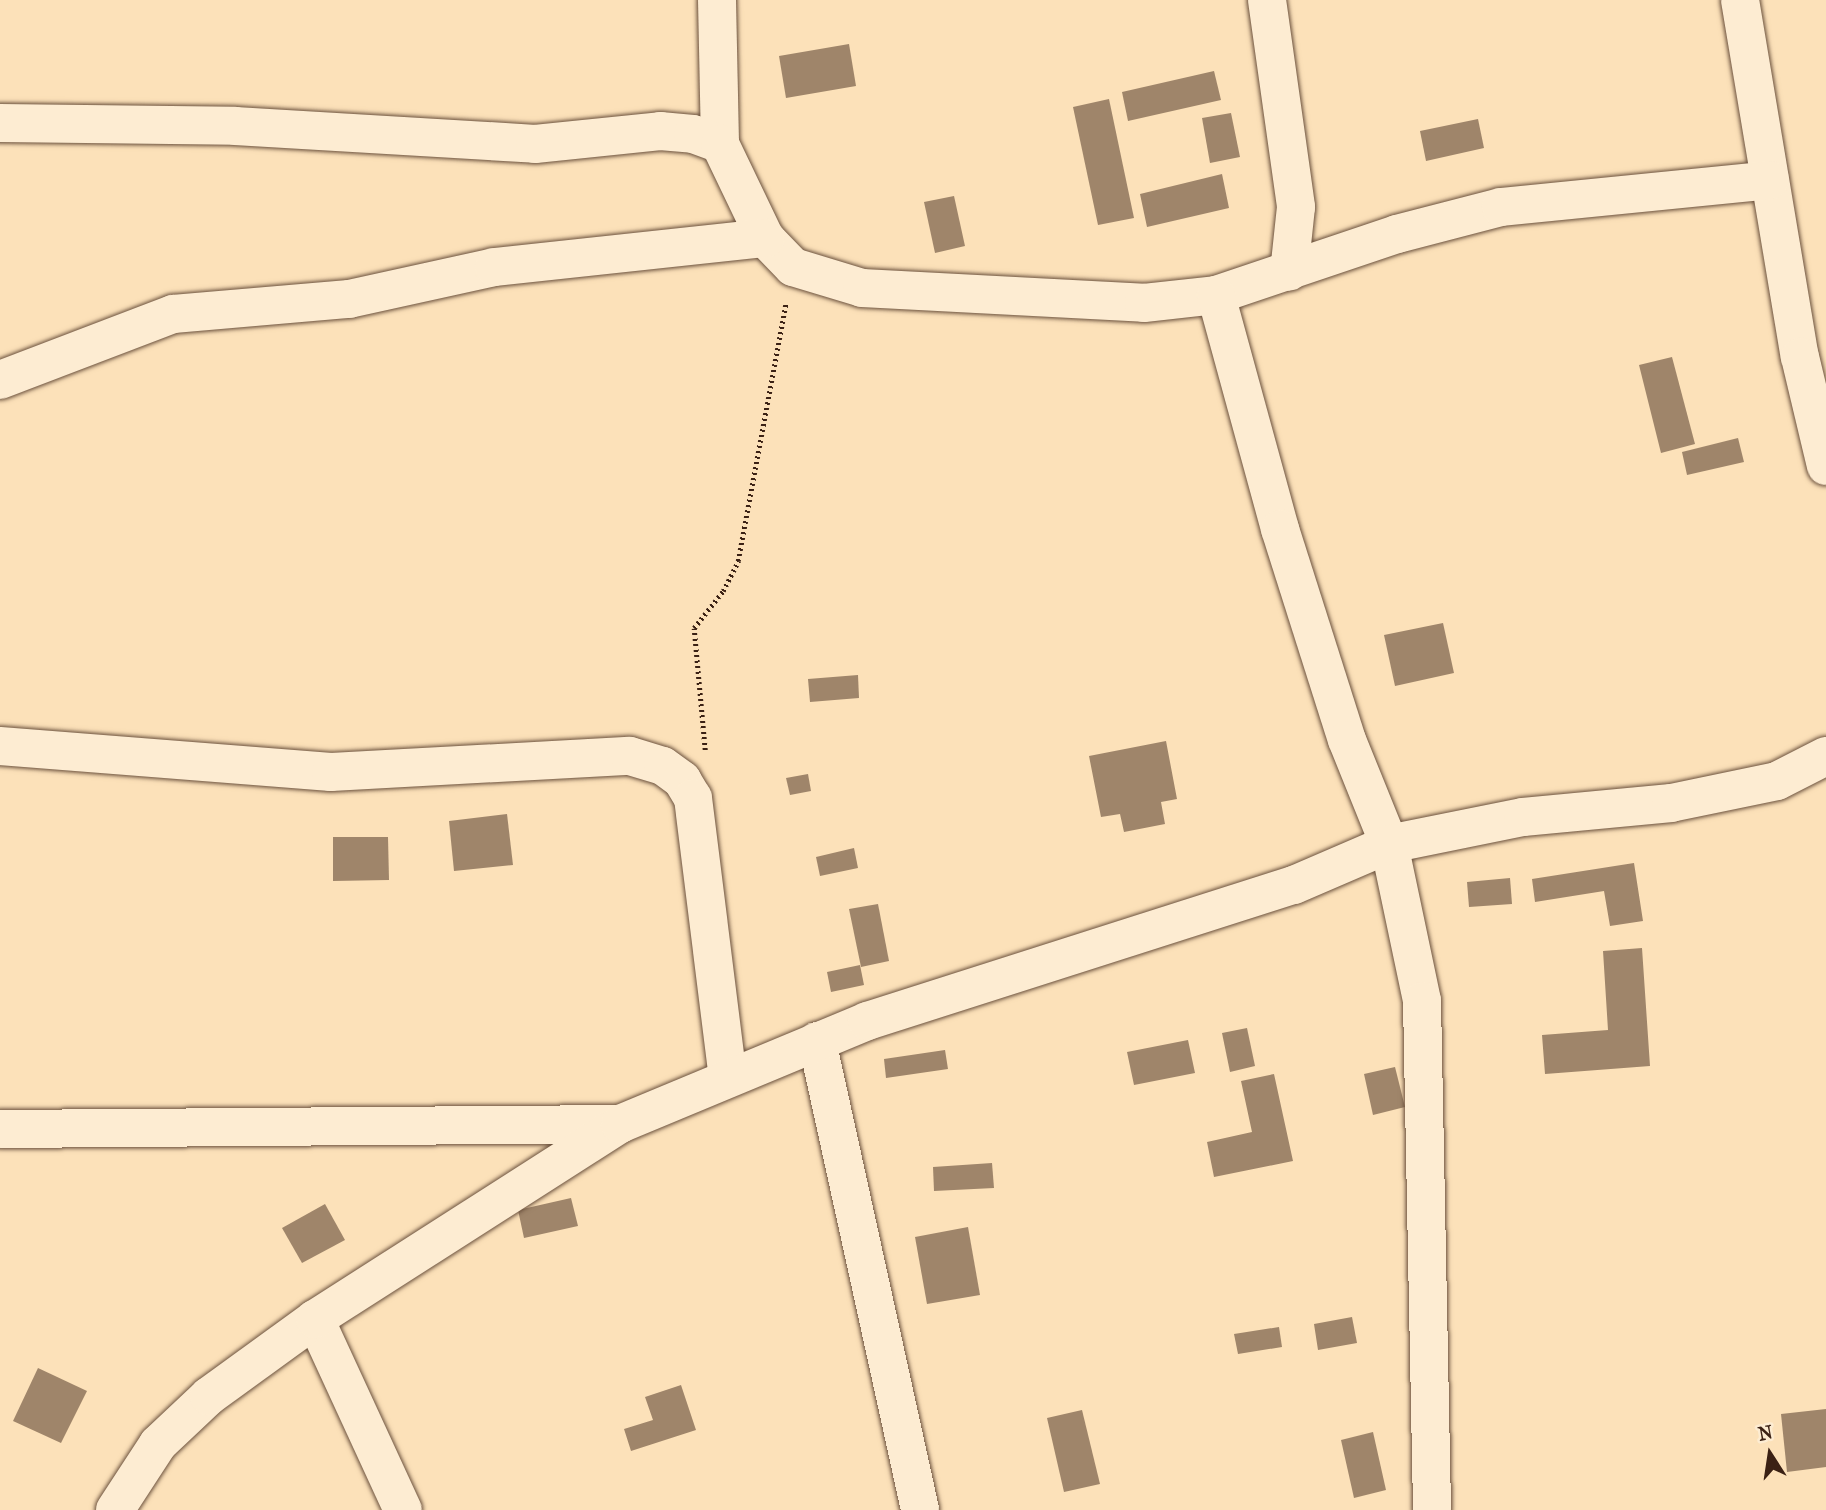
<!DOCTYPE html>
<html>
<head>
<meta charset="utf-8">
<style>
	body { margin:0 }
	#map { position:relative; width:1826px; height:1510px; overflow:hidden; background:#fce1b9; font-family:"IM FELL French Canon",serif }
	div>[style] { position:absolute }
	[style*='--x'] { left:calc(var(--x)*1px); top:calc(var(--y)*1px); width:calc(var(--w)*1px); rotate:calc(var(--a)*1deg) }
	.building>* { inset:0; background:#9f856a }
	.path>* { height:4.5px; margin-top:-2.25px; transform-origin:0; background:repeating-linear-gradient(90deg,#3b2114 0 2px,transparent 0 5.5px) }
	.roads { filter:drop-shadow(0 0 2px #6b513d) drop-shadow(0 0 2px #6b513d) }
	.minor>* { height:38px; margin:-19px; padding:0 19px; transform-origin:19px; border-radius:19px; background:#fdecd2 }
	span { translate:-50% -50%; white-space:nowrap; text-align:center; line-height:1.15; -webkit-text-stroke:5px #fdecd2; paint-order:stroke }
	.north { position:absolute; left:1735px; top:1419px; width:70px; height:70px; -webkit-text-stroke:5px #fdecd2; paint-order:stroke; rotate:348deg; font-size:19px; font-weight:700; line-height:28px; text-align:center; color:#3b2114 }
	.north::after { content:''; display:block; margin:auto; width:24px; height:32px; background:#3b2114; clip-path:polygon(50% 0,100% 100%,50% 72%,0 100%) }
</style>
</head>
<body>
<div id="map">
	<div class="building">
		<i style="clip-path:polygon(849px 44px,856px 86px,786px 98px,779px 56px)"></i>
		<i style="clip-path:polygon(1214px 71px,1221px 100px,1128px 121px,1122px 92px)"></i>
		<i style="clip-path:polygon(1109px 99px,1134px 218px,1098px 225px,1073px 107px)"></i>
		<i style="clip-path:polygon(1231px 113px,1240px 157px,1210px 163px,1202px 118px)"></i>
		<i style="clip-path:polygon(1478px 119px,1484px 148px,1426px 161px,1420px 131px)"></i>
		<i style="clip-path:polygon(1222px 174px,1229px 208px,1147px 227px,1140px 194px)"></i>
		<i style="clip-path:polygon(954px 196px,965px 246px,935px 253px,924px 202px)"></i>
		<i style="clip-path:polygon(1672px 357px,1695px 444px,1661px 453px,1639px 365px)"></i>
		<i style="clip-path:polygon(1738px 438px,1744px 462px,1687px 475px,1682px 452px)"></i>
		<i style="clip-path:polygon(1443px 623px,1454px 673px,1395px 686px,1384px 635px)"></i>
		<i style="clip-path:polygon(858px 675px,859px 698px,810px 702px,808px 679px)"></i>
		<i style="clip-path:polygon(1166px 741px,1177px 799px,1161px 802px,1165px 824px,1124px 832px,1120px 814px,1101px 817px,1089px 756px)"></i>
		<i style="clip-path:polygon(808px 774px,811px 791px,790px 795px,786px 778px)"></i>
		<i style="clip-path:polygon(507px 814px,513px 865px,454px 871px,449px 821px)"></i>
		<i style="clip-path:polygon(333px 837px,388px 837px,389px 880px,333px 881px)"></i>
		<i style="clip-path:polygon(854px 848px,858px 868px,820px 876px,816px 857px)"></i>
		<i style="clip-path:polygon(1634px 863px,1643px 921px,1610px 926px,1604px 891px,1535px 902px,1532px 879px)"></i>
		<i style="clip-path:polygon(1510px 878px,1512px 904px,1469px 907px,1467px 882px)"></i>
		<i style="clip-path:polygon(878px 904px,889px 961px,861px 967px,849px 909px)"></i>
		<i style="clip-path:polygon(1642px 948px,1650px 1066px,1545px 1074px,1542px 1035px,1608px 1030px,1603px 951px)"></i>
		<i style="clip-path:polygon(860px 965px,864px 985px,831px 992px,827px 972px)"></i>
		<i style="clip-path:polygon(1247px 1028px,1255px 1066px,1230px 1072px,1222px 1033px)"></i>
		<i style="clip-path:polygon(1188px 1040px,1195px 1073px,1134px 1085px,1127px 1052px)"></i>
		<i style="clip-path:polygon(945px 1050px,948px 1069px,886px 1078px,884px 1059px)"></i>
		<i style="clip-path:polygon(1395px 1067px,1405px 1107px,1373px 1115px,1364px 1074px)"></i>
		<i style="clip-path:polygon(1274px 1074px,1293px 1161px,1214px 1177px,1207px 1142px,1252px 1132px,1241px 1081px)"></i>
		<i style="clip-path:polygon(992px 1163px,994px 1188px,934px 1191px,933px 1167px)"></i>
		<i style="clip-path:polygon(571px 1198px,578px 1226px,524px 1238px,518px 1210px)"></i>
		<i style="clip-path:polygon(325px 1204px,345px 1240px,302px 1263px,282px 1228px)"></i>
		<i style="clip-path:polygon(968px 1227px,980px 1295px,927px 1304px,915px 1237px)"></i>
		<i style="clip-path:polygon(1352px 1317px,1357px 1343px,1318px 1350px,1314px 1324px)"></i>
		<i style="clip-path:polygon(1279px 1327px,1282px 1347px,1238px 1354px,1234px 1334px)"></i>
		<i style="clip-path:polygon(38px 1368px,87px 1391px,61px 1443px,13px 1421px)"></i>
		<i style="clip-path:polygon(681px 1385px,696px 1430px,631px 1451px,624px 1429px,653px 1420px,645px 1397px)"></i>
		<i style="clip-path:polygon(1826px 1409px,1826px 1467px,1787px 1472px,1781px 1414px)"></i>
		<i style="clip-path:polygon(1082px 1410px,1100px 1484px,1064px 1492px,1047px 1418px)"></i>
		<i style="clip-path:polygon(1373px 1432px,1386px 1490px,1354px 1498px,1341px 1440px)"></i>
	</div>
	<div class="path">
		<i style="--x:705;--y:750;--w:122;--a:-95.2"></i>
		<i style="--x:694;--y:628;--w:47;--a:-51.9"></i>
		<i style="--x:723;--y:591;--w:34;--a:-63"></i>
		<i style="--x:738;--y:561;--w:262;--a:-79.5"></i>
	</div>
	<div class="roads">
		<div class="minor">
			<i style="--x:717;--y:0;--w:144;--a:88.8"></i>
			<i style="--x:1267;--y:0;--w:209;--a:82"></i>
			<i style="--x:1296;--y:207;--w:65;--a:96.1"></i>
			<i style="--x:1740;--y:0;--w:362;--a:80.5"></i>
			<i style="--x:1800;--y:357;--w:112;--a:76.6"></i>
			<i style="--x:0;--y:123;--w:235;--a:0.7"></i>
			<i style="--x:235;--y:126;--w:301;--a:3.4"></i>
			<i style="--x:535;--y:144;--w:126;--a:-5.9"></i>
			<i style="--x:660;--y:131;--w:33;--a:5"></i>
			<i style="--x:693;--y:134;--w:29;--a:20"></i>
			<i style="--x:720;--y:144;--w:104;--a:64.4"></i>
			<i style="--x:765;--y:238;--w:40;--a:46"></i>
			<i style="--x:793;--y:267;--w:72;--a:16.9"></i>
			<i style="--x:862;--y:288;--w:282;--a:3"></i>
			<i style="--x:1144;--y:303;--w:72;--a:-6.3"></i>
			<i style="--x:1216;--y:295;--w:191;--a:-18.6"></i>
			<i style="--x:1397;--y:234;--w:107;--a:-14.6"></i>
			<i style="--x:1501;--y:207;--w:270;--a:-5.7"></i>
			<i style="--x:1216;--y:295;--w:243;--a:74.7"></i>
			<i style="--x:1280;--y:529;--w:221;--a:72.4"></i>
			<i style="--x:1347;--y:740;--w:112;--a:68"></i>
			<i style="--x:1389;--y:844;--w:160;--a:78.1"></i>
			<i style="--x:1422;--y:1001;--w:509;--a:88.87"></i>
			<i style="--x:0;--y:380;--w:185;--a:-20.9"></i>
			<i style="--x:173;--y:314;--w:177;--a:-4.9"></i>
			<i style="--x:349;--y:299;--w:148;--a:-12.4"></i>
			<i style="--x:494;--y:267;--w:273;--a:-6.1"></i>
			<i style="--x:0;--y:746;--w:332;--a:4.5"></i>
			<i style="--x:331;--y:772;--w:299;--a:-3.1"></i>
			<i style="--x:630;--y:756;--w:34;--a:17"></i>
			<i style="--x:663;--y:766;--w:24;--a:36"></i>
			<i style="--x:682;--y:780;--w:21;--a:59"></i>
			<i style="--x:693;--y:798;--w:282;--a:82.9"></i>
			<i style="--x:817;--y:1041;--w:480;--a:77.6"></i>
			<i style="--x:0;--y:1129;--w:620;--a:-0.46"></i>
			<i style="--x:315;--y:1319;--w:210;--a:65.3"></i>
			<i style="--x:115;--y:1510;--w:79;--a:-56.9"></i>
			<i style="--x:158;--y:1444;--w:70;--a:-43.3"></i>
			<i style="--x:209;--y:1396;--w:131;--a:-36"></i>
			<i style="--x:315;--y:1319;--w:362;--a:-32.6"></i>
			<i style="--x:620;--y:1124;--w:268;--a:-22.6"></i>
			<i style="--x:867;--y:1021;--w:448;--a:-17.7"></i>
			<i style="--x:1294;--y:885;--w:103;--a:-23.3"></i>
			<i style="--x:1389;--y:844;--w:137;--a:-11.4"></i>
			<i style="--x:1523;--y:817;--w:149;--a:-5.4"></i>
			<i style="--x:1671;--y:803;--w:108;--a:-11.7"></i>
			<i style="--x:1777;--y:781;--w:55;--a:-27"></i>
		</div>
	</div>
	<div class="north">N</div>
</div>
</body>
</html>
